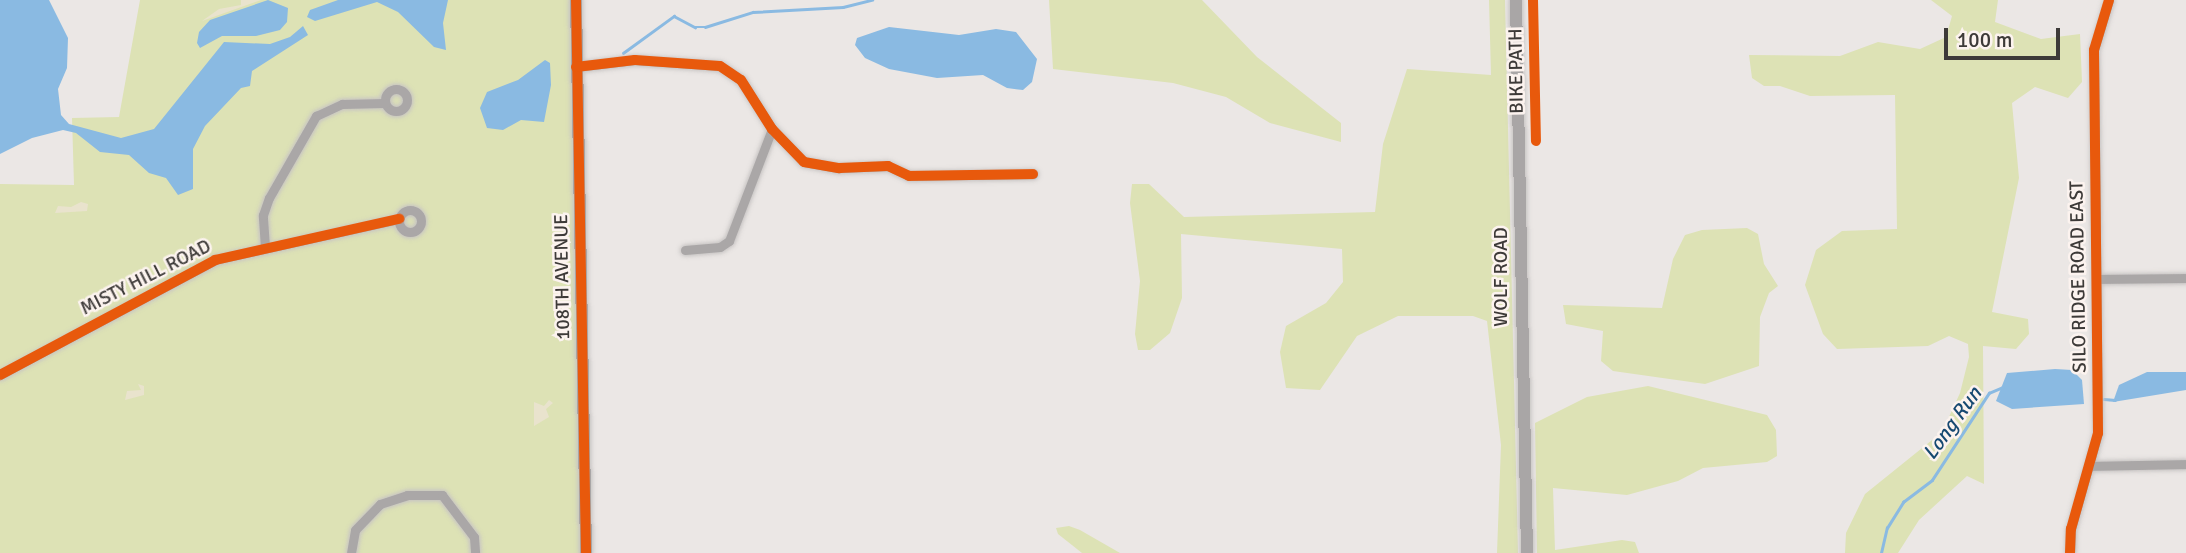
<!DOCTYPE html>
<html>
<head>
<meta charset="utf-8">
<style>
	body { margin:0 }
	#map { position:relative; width:2186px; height:553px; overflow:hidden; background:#ebe7e5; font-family:Signika,sans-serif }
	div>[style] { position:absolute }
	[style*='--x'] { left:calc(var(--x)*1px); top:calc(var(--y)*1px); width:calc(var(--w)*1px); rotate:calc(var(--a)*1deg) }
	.green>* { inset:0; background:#dde2b5 }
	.sand>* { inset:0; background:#e9e3cd }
	.water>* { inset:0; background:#8abae2 }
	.stream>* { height:2.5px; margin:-1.25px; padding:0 1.25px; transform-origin:1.25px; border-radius:1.25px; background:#8abae2 }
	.roads { filter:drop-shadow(0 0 2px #c7c4c3) drop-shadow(0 0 2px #c7c4c3) }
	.street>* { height:9px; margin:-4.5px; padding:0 4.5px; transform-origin:4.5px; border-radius:4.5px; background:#aaa7a7 }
	.street>.ring { margin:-4.5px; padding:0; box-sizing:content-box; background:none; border:9px solid #aaa7a7; border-radius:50% }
	.secondary>* { height:12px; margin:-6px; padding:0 6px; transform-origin:6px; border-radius:6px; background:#a9a6a6 }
	.cycleway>* { height:10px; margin:-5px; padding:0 5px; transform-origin:5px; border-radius:5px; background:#e8590c }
	span { translate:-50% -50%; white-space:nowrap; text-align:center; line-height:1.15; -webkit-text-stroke:5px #fcf3ef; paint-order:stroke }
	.street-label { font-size:19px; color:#3d3a38 }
	.water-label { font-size:21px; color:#164971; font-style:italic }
	.scale { position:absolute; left:1944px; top:28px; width:116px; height:32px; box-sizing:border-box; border:4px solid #3d3a38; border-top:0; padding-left:9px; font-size:21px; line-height:24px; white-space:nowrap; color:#3d3a38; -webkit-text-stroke:5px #fcf3ef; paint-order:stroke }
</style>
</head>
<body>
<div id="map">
	<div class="green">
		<i style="clip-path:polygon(140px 0,570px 0,583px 553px,0 553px,0 184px,74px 185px,72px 118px,119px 117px)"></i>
		<i style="clip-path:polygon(1049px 0,1202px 0,1257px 57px,1341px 123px,1341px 142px,1270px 123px,1226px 97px,1173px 83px,1053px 69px)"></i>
		<i style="clip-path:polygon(1489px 0,1505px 0,1518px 553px,1497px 553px,1501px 445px,1487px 321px,1473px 316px,1398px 316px,1357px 336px,1320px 390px,1286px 388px,1280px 352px,1286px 326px,1326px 303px,1343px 282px,1342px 249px,1181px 234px,1182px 298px,1170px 333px,1150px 350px,1138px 350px,1135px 334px,1140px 281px,1130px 203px,1132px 184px,1149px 184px,1184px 217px,1375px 212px,1383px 144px,1407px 69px,1491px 75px)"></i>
		<i style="clip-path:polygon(1931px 0,1998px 0,1995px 22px,2041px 39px,2080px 34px,2082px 82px,2068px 98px,2035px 87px,2012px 103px,2019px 178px,1992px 312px,2028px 319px,2029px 334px,2016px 349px,1983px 346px,1984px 484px,1967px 476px,1919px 520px,1898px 553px,1845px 553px,1846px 533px,1865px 494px,1942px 432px,1960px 393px,1969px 357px,1968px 344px,1949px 336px,1928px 346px,1837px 349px,1823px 334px,1805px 285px,1816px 250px,1842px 231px,1897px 229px,1895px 95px,1810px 96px,1780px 86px,1764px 86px,1752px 78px,1749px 55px,1840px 56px,1878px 42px,1920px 49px,1946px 37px,1952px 16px)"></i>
		<i style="clip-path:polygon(1747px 228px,1758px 234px,1764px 264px,1778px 286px,1769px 293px,1760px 317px,1759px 366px,1705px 384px,1613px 371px,1601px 361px,1603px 331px,1566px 324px,1563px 305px,1662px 308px,1673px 259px,1685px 235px,1702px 230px)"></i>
		<i style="clip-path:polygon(1648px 386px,1767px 415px,1776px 430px,1777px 456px,1767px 462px,1703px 468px,1678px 481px,1627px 495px,1553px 488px,1555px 550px,1622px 540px,1635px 542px,1639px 553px,1537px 553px,1535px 423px,1587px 397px)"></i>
		<i style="clip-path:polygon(1069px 526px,1080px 530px,1120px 553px,1082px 553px,1058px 534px,1056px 528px)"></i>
	</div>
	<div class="sand">
		<i style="clip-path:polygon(241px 0,261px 0,202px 21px,219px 9px,241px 5px)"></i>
		<i style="clip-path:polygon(81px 202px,88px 204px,87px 211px,55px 213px,58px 206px,71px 207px)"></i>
		<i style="clip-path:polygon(138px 384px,144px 386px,144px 395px,125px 400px,127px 391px,141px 390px)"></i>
		<i style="clip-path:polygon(549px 400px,553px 403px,546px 409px,549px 417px,534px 426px,534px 402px,544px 406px)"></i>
	</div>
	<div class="water">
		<i style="clip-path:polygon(0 0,49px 0,68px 38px,67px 68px,58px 89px,61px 115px,69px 124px,121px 138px,154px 129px,224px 42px,270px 44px,290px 37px,303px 26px,308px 35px,252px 71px,250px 86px,241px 88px,205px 126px,193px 149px,193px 189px,178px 195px,166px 178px,149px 173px,129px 155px,100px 152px,76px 133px,63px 130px,32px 138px,0 154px)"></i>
		<i style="clip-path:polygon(268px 0,288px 8px,287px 22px,280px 30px,256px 36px,222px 36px,200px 48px,197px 43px,199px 32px,210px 20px)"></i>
		<i style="clip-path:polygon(338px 0,448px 0,443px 23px,446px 50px,434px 47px,398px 12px,377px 2px,315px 21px,307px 17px,310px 10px)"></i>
		<i style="clip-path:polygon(889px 27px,959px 35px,996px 29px,1016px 32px,1037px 59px,1032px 82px,1023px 90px,1007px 88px,983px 75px,937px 78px,889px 69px,865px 58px,855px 45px,857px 38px)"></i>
		<i style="clip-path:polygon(545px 60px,550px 63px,551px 85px,544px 122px,521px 120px,503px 130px,487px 128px,480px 108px,487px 92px,518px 80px)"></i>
		<i style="clip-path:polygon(2055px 369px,2072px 370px,2082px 380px,2084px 404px,2012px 409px,1996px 401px,2007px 373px)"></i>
		<i style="clip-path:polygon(2147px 372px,2186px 372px,2186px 390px,2113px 402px,2119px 385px)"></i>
	</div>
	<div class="stream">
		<i style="--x:623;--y:53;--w:63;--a:-36"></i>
		<i style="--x:674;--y:16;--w:24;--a:28"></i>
		<i style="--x:695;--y:27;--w:10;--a:0"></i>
		<i style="--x:705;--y:27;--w:50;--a:-17.4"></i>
		<i style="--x:753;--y:12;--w:90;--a:-3.2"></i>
		<i style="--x:843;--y:7;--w:30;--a:-14"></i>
		<i style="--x:2104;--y:399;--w:11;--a:5"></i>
		<i style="--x:1881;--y:553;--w:26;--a:-77"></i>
		<i style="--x:1887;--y:528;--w:31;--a:-58"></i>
		<i style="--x:1903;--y:502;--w:36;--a:-37"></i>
		<i style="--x:1932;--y:480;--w:104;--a:-56.8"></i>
		<i style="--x:1989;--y:393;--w:15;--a:-23"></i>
	</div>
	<div class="roads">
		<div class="street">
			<i style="--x:576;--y:67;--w:59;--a:-6.8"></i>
			<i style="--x:635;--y:60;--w:85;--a:4"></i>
			<i style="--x:720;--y:66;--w:25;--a:34"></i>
			<i style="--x:741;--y:80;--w:58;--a:57.7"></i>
			<i style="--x:772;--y:129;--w:46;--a:45.9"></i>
			<i style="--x:804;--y:162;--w:36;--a:10"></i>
			<i style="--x:839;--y:168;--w:49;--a:-2.3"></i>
			<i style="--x:888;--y:166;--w:23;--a:25"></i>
			<i style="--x:909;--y:176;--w:124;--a:-0.9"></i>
			<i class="ring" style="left:385px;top:89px;width:13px;height:13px"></i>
			<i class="ring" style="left:399px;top:210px;width:13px;height:13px"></i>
			<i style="--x:265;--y:247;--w:32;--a:-94"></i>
			<i style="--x:263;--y:215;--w:18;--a:-71"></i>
			<i style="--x:269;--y:198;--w:95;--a:-60.2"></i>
			<i style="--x:316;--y:116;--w:29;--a:-25"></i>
			<i style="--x:342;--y:104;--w:43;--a:-1.3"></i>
			<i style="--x:685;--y:250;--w:35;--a:-5"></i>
			<i style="--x:720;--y:247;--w:11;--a:-34"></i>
			<i style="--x:729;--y:241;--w:120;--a:-69"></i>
			<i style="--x:2097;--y:279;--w:89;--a:-0.6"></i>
			<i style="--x:0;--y:375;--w:244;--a:-28.1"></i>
			<i style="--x:215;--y:260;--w:189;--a:-12.6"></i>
			<i style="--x:2090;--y:466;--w:96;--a:-1.2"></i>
			<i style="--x:351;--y:553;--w:23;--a:-80"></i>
			<i style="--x:355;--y:530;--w:36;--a:-46"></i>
			<i style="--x:380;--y:504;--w:28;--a:-18"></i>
			<i style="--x:407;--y:495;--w:35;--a:0"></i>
			<i style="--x:442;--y:495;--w:53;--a:52.7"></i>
			<i style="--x:474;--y:537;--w:16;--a:86"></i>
			<i style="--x:2070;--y:553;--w:24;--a:-88"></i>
			<i style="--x:2071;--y:529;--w:100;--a:-74.3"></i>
			<i style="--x:2098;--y:433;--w:383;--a:-90.6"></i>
			<i style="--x:2094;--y:50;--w:52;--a:-73.3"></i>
		</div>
		<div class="secondary">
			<i style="--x:576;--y:0;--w:553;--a:88.96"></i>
			<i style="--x:1516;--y:0;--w:553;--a:88.86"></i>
		</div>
	</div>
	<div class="cycleway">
		<i style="--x:576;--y:0;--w:553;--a:88.96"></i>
		<i style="--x:1533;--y:0;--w:141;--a:88.8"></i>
		<i style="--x:576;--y:67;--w:59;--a:-6.8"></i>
		<i style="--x:635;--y:60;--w:85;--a:4"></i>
		<i style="--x:720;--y:66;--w:25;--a:34"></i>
		<i style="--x:741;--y:80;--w:58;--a:57.7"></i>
		<i style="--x:772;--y:129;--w:46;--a:45.9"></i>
		<i style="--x:804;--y:162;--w:36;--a:10"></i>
		<i style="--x:839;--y:168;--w:49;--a:-2.3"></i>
		<i style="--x:888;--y:166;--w:23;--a:25"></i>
		<i style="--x:909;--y:176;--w:124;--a:-0.9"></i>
		<i style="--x:0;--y:375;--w:244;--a:-28.1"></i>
		<i style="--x:215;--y:260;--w:189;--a:-12.6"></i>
		<i style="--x:2070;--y:553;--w:24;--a:-88"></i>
		<i style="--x:2071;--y:529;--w:100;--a:-74.3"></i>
		<i style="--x:2098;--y:433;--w:383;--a:-90.6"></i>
		<i style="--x:2094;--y:50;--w:52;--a:-73.3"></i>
	</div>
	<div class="street-label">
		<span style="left:1517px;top:71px;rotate:-91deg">BIKE PATH</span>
		<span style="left:563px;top:277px;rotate:-91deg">108TH AVENUE</span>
		<span style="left:1502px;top:277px;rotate:-90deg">WOLF ROAD</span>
		<span style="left:2079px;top:277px;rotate:-91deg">SILO RIDGE ROAD EAST</span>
		<span style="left:146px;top:278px;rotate:-27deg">MISTY HILL ROAD</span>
	</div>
	<div class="water-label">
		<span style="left:1952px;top:423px;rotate:-54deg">Long Run</span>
	</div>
	<div class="scale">100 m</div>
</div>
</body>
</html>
